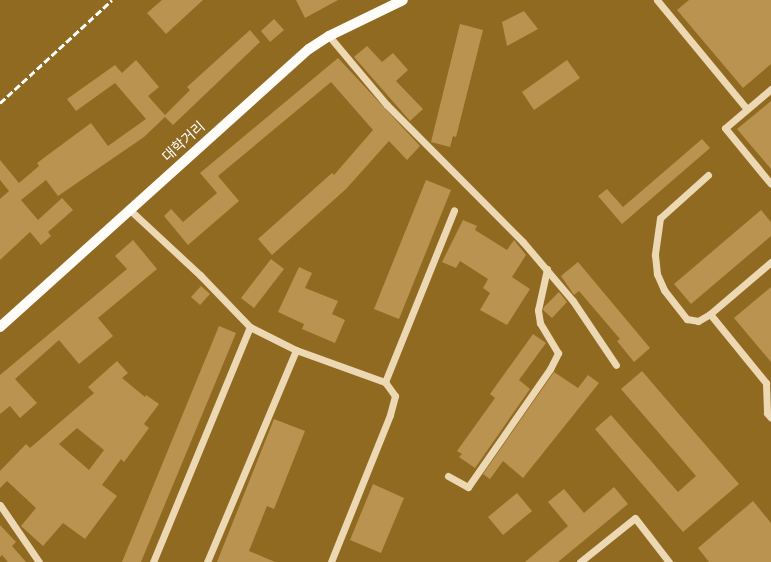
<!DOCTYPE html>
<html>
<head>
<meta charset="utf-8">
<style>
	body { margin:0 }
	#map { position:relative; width:771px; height:562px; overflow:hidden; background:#916a22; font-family:Rubik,"Noto Sans KR",sans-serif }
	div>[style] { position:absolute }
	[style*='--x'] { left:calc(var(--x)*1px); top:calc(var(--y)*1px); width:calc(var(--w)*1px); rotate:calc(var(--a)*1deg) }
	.building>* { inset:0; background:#b9934f }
	.minor>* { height:7px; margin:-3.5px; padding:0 3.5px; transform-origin:3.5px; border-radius:3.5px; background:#edd8b4 }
	.major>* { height:10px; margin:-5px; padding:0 5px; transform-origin:5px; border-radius:5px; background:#fffdfa }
	.rail>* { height:3px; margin-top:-1.5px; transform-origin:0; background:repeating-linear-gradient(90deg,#fff 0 7px,transparent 0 10px) }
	span { translate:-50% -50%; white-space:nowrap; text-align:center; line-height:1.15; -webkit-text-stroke:4px #916a22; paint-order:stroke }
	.street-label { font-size:14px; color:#fff }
</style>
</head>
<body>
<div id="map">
	<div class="building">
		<i style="clip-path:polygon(162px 0,203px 0,166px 34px,147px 13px)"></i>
		<i style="clip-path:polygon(296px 0,338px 0,305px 18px)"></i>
		<i style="clip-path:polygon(689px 0,771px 0,771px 64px,743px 88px,677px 10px)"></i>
		<i style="clip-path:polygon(524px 11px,538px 29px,507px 46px,502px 22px)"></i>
		<i style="clip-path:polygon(274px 19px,284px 30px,270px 42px,261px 31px)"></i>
		<i style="clip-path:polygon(460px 24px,483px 30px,456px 137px,453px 136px,450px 147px,431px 142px)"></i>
		<i style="clip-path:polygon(250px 30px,260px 42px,173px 125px,165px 117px,144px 137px,58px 196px,46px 180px,21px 200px,38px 220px,62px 198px,73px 210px,48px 232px,51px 236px,41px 245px,30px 232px,0 260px,0 199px,9px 191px,0 180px,0 160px,19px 183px,39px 166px,37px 163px,91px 123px,108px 146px,146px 119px,115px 83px,76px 111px,67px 99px,115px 65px,122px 73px,136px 60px,159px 87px,148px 96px,165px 115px,190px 90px,187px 87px)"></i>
		<i style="clip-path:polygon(367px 46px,382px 62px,393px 53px,408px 70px,396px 81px,423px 109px,410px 121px,354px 57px)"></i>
		<i style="clip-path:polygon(338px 58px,420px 146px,407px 160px,389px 141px,346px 189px,272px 255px,258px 239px,332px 173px,334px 175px,373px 130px,331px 82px,218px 176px,239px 201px,188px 245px,164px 216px,171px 209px,183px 222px,217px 193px,200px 173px)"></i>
		<i style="clip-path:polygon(567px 60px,580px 78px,534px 110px,522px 92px)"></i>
		<i style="clip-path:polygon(771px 101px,771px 169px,737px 129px)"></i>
		<i style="clip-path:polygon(702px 139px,710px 148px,622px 224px,598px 196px,607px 189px,623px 207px)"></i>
		<i style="clip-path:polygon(426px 180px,451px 190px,399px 319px,374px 309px)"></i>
		<i style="clip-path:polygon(761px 210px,771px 222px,771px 236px,691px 304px,674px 284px)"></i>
		<i style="clip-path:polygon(463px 220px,477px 226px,475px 230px,507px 250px,514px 240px,526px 255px,512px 277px,530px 289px,507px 325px,480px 310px,490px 293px,483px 288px,488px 279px,460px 261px,456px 268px,442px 262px)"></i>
		<i style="clip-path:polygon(133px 240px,157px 269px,98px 318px,113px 336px,79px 364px,59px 340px,15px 379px,37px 403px,20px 418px,10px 406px,0 414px,0 375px,127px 269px,115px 256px)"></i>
		<i style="clip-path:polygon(271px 259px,284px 269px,254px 308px,241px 298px)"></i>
		<i style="clip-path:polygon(578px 262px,650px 348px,634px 362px,617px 341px,620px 339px,579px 291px,574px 295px,561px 276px)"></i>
		<i style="clip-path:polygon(299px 267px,312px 273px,305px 288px,338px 301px,332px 314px,345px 320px,335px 343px,302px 329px,304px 324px,278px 312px)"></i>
		<i style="clip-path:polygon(201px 286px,210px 294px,200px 305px,191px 297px)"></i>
		<i style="clip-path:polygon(771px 287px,771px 362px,734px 318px)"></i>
		<i style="clip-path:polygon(559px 292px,567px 302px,552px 318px,543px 310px,544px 307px)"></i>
		<i style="clip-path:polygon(219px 326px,236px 333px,141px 562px,122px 562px)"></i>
		<i style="clip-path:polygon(533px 334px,546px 343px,519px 380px,530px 389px,475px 468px,459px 457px,462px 454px,457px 451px,495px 398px,490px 394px)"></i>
		<i style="clip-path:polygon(evenodd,117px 361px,128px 373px,122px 378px,145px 397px,146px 395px,159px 404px,144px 424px,149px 428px,124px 462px,121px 459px,102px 485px,117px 496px,85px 539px,63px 523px,43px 546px,21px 526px,36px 508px,7px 481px,0 488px,0 471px,26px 444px,30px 448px,94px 393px,88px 387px,117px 361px,77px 428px,104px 450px,89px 470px,59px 444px,77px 428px)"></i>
		<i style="clip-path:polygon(642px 371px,739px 484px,683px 532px,595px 429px,611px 415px,678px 492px,696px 476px,621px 389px)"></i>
		<i style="clip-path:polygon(554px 372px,578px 388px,588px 375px,599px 383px,523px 478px,503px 461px,490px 479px,483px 474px)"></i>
		<i style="clip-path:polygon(274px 419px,305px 431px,274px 509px,267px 506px,249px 551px,275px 562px,217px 562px)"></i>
		<i style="clip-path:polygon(373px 484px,404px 498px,381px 553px,350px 540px)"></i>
		<i style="clip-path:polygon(614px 487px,628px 504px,558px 562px,525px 562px,568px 526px,548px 502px,564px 489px,584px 513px)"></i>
		<i style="clip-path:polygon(517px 493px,532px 511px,503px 535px,488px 517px)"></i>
		<i style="clip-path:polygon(753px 501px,771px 523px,771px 562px,709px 562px,698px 548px)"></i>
		<i style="clip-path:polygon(0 525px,16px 542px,12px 546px,26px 562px,8px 562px,2px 555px,0 557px)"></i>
	</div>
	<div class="minor">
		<i style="--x:657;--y:0;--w:141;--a:50.5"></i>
		<i style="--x:329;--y:36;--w:90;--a:50"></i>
		<i style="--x:387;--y:105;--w:193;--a:45.2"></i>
		<i style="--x:523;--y:242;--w:77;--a:49.7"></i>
		<i style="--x:573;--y:301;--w:77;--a:56.1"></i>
		<i style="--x:771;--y:89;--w:60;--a:139.7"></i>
		<i style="--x:725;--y:128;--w:72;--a:50.6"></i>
		<i style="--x:708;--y:175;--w:64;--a:138.1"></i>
		<i style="--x:660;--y:218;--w:37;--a:98"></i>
		<i style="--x:655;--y:255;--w:19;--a:84"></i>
		<i style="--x:657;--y:274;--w:17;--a:66"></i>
		<i style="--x:664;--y:290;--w:37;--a:52"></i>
		<i style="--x:687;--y:319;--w:11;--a:10"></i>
		<i style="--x:698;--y:321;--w:14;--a:-30"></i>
		<i style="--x:130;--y:210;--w:96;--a:42.9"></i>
		<i style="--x:200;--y:275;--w:72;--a:46.1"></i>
		<i style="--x:250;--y:327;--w:51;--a:26.6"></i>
		<i style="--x:296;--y:350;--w:95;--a:19.8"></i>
		<i style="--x:385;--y:382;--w:17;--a:54"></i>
		<i style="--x:395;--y:396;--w:20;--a:105"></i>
		<i style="--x:390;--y:415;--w:158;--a:111.9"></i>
		<i style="--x:771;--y:262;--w:80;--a:139.6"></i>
		<i style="--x:710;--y:314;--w:89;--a:50.9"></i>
		<i style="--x:766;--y:383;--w:30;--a:88"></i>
		<i style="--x:767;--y:413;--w:6;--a:51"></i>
		<i style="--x:385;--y:382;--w:185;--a:-68.1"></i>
		<i style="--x:448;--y:476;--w:23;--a:29"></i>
		<i style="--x:468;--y:487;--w:144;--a:-55.2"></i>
		<i style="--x:550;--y:369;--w:18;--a:-63"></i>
		<i style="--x:558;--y:353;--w:35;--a:-121"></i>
		<i style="--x:540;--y:323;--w:13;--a:-99"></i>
		<i style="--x:538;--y:310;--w:42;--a:-77.6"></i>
		<i style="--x:0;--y:505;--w:69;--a:55.6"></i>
		<i style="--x:153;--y:562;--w:254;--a:-67.6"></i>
		<i style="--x:207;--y:562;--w:230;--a:-67.2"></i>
		<i style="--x:580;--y:562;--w:70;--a:-38.7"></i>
		<i style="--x:635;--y:518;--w:56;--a:52.3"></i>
	</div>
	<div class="major">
		<i style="--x:0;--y:327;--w:416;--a:-42"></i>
		<i style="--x:309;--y:49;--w:24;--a:-33"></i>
		<i style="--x:329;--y:36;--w:82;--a:-25.9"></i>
	</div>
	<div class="rail">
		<i style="--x:0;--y:103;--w:152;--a:-42.6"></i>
	</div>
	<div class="street-label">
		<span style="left:184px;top:142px;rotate:-42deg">대학거리</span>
	</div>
</div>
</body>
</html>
